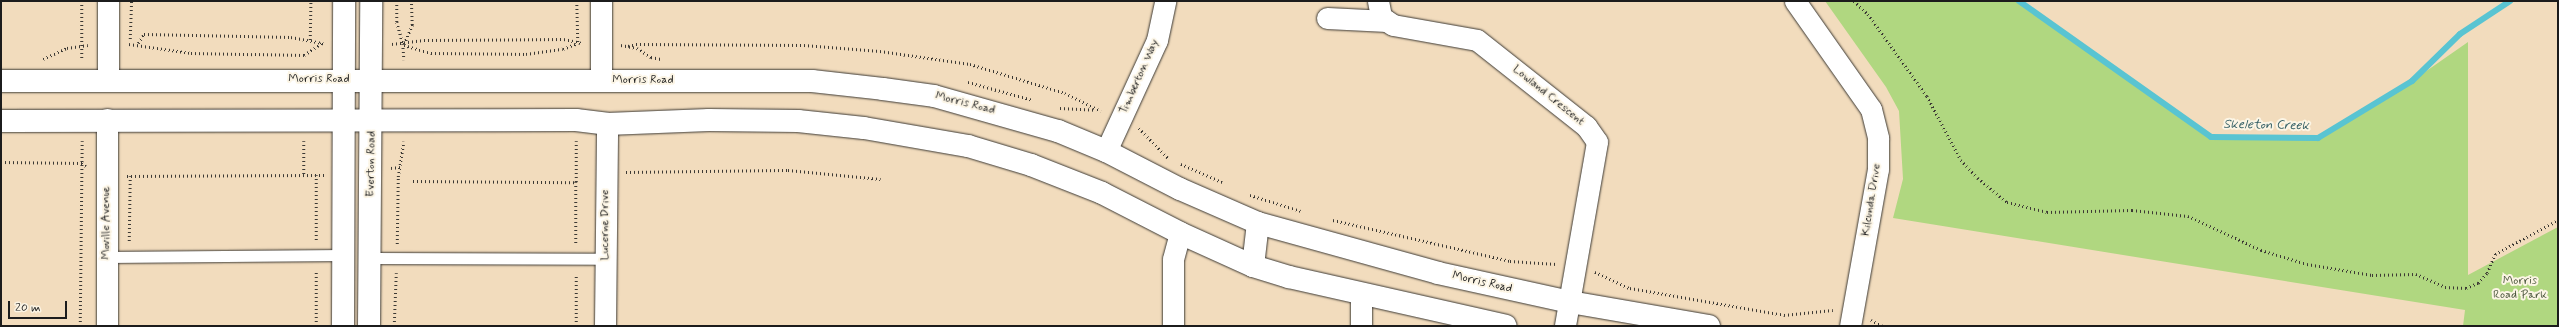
<!DOCTYPE html>
<html>
<head>
<meta charset="utf-8">
<style>
	body { margin:0 }
	#map { position:relative; width:2559px; height:327px; overflow:hidden; background:#f2dcbd; font-family:Mynerve,sans-serif }
	div>[style] { position:absolute }
	[style*='--x'] { left:calc(var(--x)*1px); top:calc(var(--y)*1px); width:calc(var(--w)*1px); rotate:calc(var(--a)*1deg) }
	.green>* { inset:0; background:#b0d780 }
	.stream>* { height:6px; margin:-3px; padding:0 3px; transform-origin:3px; border-radius:3px; background:#59c4d2 }
	.path>* { height:2.5px; margin-top:-1.25px; transform-origin:0; background:repeating-linear-gradient(90deg,#3c3934 0 1px,transparent 0 4px) }
	.roads { filter:drop-shadow(0 0 1px #3c3934) drop-shadow(0 0 1px #3c3934) }
	.service>* { height:11px; margin:-5.5px; padding:0 5.5px; transform-origin:5.5px; border-radius:5.5px; background:#fff }
	.minor>* { height:21px; margin:-10.5px; padding:0 10.5px; transform-origin:10.5px; border-radius:10.5px; background:#fff }
	.tertiary>* { height:22px; margin:-11px; padding:0 11px; transform-origin:11px; border-radius:11px; background:#fff }
	span { translate:-50% -50%; white-space:nowrap; text-align:center; line-height:1.15; -webkit-text-stroke:4px #fcf5e5; paint-order:stroke }
	.street-label { font-size:12px; color:#1c1c1c }
	.park-label { font-size:12px; color:#48543a }
	.water-label { font-size:13px; color:#345f65; font-style:italic }
	.frame { position:absolute; inset:0; border:2px solid #1c1c1c; pointer-events:none }
	.scale { position:absolute; left:8px; top:301px; width:59px; height:18px; box-sizing:border-box; border:2px solid #1c1c1c; border-top:0; padding-left:5px; font-size:12px; line-height:14px; white-space:nowrap; color:#1c1c1c; -webkit-text-stroke:3px #fcf5e5; paint-order:stroke }
</style>
</head>
<body>
<div id="map">
	<div class="green">
		<i style="clip-path:polygon(1825px 1px,2019px 1px,2211px 137px,2318px 138px,2412px 81px,2468px 42px,2468px 275px,2558px 227px,2558px 326px,2463px 326px,2465px 310px,1893px 218px,1903px 179px,1899px 111px,1886px 87px)"></i>
	</div>
	<div class="stream">
		<i style="--x:2019;--y:1;--w:235;--a:35.3"></i>
		<i style="--x:2211;--y:137;--w:107;--a:0.5"></i>
		<i style="--x:2318;--y:138;--w:110;--a:-31.2"></i>
		<i style="--x:2412;--y:81;--w:67;--a:-44.4"></i>
		<i style="--x:2460;--y:34;--w:60;--a:-33.4"></i>
	</div>
	<div class="path">
		<i style="--x:82;--y:1;--w:59;--a:90"></i>
		<i style="--x:397;--y:1;--w:21;--a:90"></i>
		<i style="--x:397;--y:22;--w:23;--a:75"></i>
		<i style="--x:403;--y:44;--w:16;--a:86"></i>
		<i style="--x:577;--y:1;--w:41;--a:88.6"></i>
		<i style="--x:1854;--y:1;--w:19;--a:43"></i>
		<i style="--x:1868;--y:14;--w:101;--a:54.3"></i>
		<i style="--x:1927;--y:96;--w:72;--a:62"></i>
		<i style="--x:1961;--y:160;--w:25;--a:47"></i>
		<i style="--x:1978;--y:178;--w:38;--a:40"></i>
		<i style="--x:2007;--y:202;--w:41;--a:14"></i>
		<i style="--x:2047;--y:212;--w:85;--a:-1.3"></i>
		<i style="--x:2132;--y:210;--w:56;--a:6.1"></i>
		<i style="--x:2188;--y:216;--w:81;--a:25"></i>
		<i style="--x:2261;--y:250;--w:48;--a:16.9"></i>
		<i style="--x:2307;--y:264;--w:66;--a:9.6"></i>
		<i style="--x:2372;--y:275;--w:44;--a:-1.3"></i>
		<i style="--x:2416;--y:274;--w:32;--a:24"></i>
		<i style="--x:2445;--y:287;--w:21;--a:3"></i>
		<i style="--x:2466;--y:288;--w:13;--a:-23"></i>
		<i style="--x:2478;--y:283;--w:13;--a:-48"></i>
		<i style="--x:2487;--y:273;--w:21;--a:-67"></i>
		<i style="--x:2495;--y:254;--w:72;--a:-28.4"></i>
		<i style="--x:130;--y:39;--w:38;--a:-88"></i>
		<i style="--x:310;--y:40;--w:39;--a:-89"></i>
		<i style="--x:138;--y:43;--w:11;--a:-56"></i>
		<i style="--x:144;--y:34;--w:147;--a:1.2"></i>
		<i style="--x:291;--y:37;--w:33;--a:11"></i>
		<i style="--x:129;--y:44;--w:63;--a:8.3"></i>
		<i style="--x:191;--y:53;--w:113;--a:1"></i>
		<i style="--x:304;--y:55;--w:22;--a:-34"></i>
		<i style="--x:392;--y:44;--w:32;--a:-7"></i>
		<i style="--x:424;--y:40;--w:140;--a:-0.4"></i>
		<i style="--x:564;--y:39;--w:18;--a:13"></i>
		<i style="--x:404;--y:44;--w:21;--a:-67"></i>
		<i style="--x:412;--y:25;--w:24;--a:-92"></i>
		<i style="--x:404;--y:45;--w:28;--a:17"></i>
		<i style="--x:431;--y:53;--w:95;--a:0.6"></i>
		<i style="--x:526;--y:54;--w:37;--a:-8"></i>
		<i style="--x:563;--y:49;--w:16;--a:-22"></i>
		<i style="--x:621;--y:45;--w:16;--a:11"></i>
		<i style="--x:637;--y:48;--w:17;--a:33"></i>
		<i style="--x:651;--y:57;--w:10;--a:11"></i>
		<i style="--x:628;--y:46;--w:8;--a:-14"></i>
		<i style="--x:636;--y:44;--w:168;--a:0.3"></i>
		<i style="--x:804;--y:45;--w:76;--a:4.5"></i>
		<i style="--x:880;--y:51;--w:91;--a:8.2"></i>
		<i style="--x:970;--y:64;--w:99;--a:17"></i>
		<i style="--x:1065;--y:93;--w:40;--a:26.6"></i>
		<i style="--x:43;--y:59;--w:26;--a:-25"></i>
		<i style="--x:67;--y:48;--w:21;--a:-8"></i>
		<i style="--x:968;--y:82;--w:67;--a:15.5"></i>
		<i style="--x:1060;--y:108;--w:35;--a:3"></i>
		<i style="--x:1139;--y:128;--w:43;--a:45.9"></i>
		<i style="--x:304;--y:141;--w:34;--a:90"></i>
		<i style="--x:1;--y:162;--w:81;--a:0.7"></i>
		<i style="--x:82;--y:163;--w:5;--a:37"></i>
		<i style="--x:1181;--y:164;--w:45;--a:23.7"></i>
		<i style="--x:391;--y:168;--w:9;--a:-6"></i>
		<i style="--x:626;--y:172;--w:162;--a:-0.7"></i>
		<i style="--x:788;--y:170;--w:93;--a:5.5"></i>
		<i style="--x:127;--y:176;--w:197;--a:-0.3"></i>
		<i style="--x:413;--y:181;--w:163;--a:0.4"></i>
		<i style="--x:576;--y:182;--w:41;--a:-90"></i>
		<i style="--x:576;--y:182;--w:61;--a:90"></i>
		<i style="--x:1250;--y:195;--w:53;--a:17.4"></i>
		<i style="--x:1333;--y:220;--w:182;--a:13"></i>
		<i style="--x:1510;--y:261;--w:47;--a:3.7"></i>
		<i style="--x:316;--y:240;--w:65;--a:-90"></i>
		<i style="--x:129;--y:241;--w:65;--a:-89.1"></i>
		<i style="--x:397;--y:244;--w:67;--a:-89.1"></i>
		<i style="--x:398;--y:177;--w:36;--a:-81"></i>
		<i style="--x:1595;--y:272;--w:38;--a:25"></i>
		<i style="--x:1630;--y:288;--w:156;--a:9.9"></i>
		<i style="--x:1784;--y:315;--w:49;--a:-5.8"></i>
		<i style="--x:1871;--y:320;--w:13;--a:27"></i>
		<i style="--x:80;--y:326;--w:185;--a:-89.4"></i>
		<i style="--x:316;--y:326;--w:55;--a:-90"></i>
		<i style="--x:394;--y:326;--w:53;--a:-87.8"></i>
		<i style="--x:576;--y:326;--w:52;--a:-90"></i>
	</div>
	<div class="roads">
		<div class="service">
			<i style="--x:107;--y:257;--w:236;--a:-0.5"></i>
			<i style="--x:371;--y:258;--w:235;--a:0.2"></i>
		</div>
		<div class="minor">
			<i style="--x:1378;--y:1;--w:16;--a:79"></i>
			<i style="--x:1381;--y:17;--w:14;--a:34"></i>
			<i style="--x:1393;--y:25;--w:85;--a:10.1"></i>
			<i style="--x:1477;--y:40;--w:139;--a:38.3"></i>
			<i style="--x:1586;--y:126;--w:19;--a:55"></i>
			<i style="--x:1597;--y:142;--w:187;--a:99.9"></i>
			<i style="--x:1795;--y:1;--w:132;--a:54.9"></i>
			<i style="--x:1871;--y:109;--w:30;--a:76"></i>
			<i style="--x:1878;--y:138;--w:31;--a:90"></i>
			<i style="--x:1878;--y:169;--w:159;--a:100.1"></i>
			<i style="--x:1327;--y:18;--w:60;--a:2.9"></i>
			<i style="--x:108;--y:80;--w:79;--a:-90"></i>
			<i style="--x:601;--y:81;--w:80;--a:-90"></i>
			<i style="--x:1106;--y:151;--w:122;--a:-65.3"></i>
			<i style="--x:1157;--y:40;--w:40;--a:-78"></i>
			<i style="--x:107;--y:326;--w:207;--a:-90"></i>
			<i style="--x:605;--y:326;--w:202;--a:-89.4"></i>
			<i style="--x:1173;--y:326;--w:67;--a:-90"></i>
			<i style="--x:1173;--y:259;--w:27;--a:-75"></i>
			<i style="--x:1361;--y:326;--w:33;--a:-90"></i>
		</div>
		<div class="tertiary">
			<i style="--x:1;--y:81;--w:811;--a:0"></i>
			<i style="--x:812;--y:81;--w:71;--a:6.4"></i>
			<i style="--x:883;--y:89;--w:51;--a:7.8"></i>
			<i style="--x:934;--y:96;--w:129;--a:15.8"></i>
			<i style="--x:1058;--y:131;--w:52;--a:22.6"></i>
			<i style="--x:1106;--y:151;--w:83;--a:27.2"></i>
			<i style="--x:1180;--y:189;--w:85;--a:23.6"></i>
			<i style="--x:1258;--y:223;--w:187;--a:15.5"></i>
			<i style="--x:1438;--y:273;--w:135;--a:12.4"></i>
			<i style="--x:1570;--y:302;--w:141;--a:9.8"></i>
			<i style="--x:1;--y:121;--w:575;--a:-0.1"></i>
			<i style="--x:576;--y:120;--w:31;--a:7"></i>
			<i style="--x:607;--y:124;--w:102;--a:-2.2"></i>
			<i style="--x:709;--y:120;--w:89;--a:0.6"></i>
			<i style="--x:798;--y:121;--w:66;--a:6.1"></i>
			<i style="--x:864;--y:128;--w:106;--a:9.8"></i>
			<i style="--x:968;--y:146;--w:66;--a:16.8"></i>
			<i style="--x:1031;--y:165;--w:76;--a:21.5"></i>
			<i style="--x:1102;--y:193;--w:88;--a:27.1"></i>
			<i style="--x:1180;--y:233;--w:80;--a:24.3"></i>
			<i style="--x:1253;--y:266;--w:38;--a:17"></i>
			<i style="--x:1289;--y:277;--w:222;--a:12.7"></i>
			<i style="--x:1253;--y:266;--w:43;--a:-83.4"></i>
			<i style="--x:343;--y:326;--w:325;--a:-89.8"></i>
			<i style="--x:369;--y:326;--w:325;--a:-89.6"></i>
		</div>
	</div>
	<div class="street-label">
		<span style="left:1140px;top:77px;rotate:-66deg">Timberton Way</span>
		<span style="left:319px;top:80px">Morris Road</span>
		<span style="left:643px;top:81px">Morris Road</span>
		<span style="left:1548px;top:96px;rotate:39deg">Lowland Crescent</span>
		<span style="left:965px;top:104px;rotate:14deg">Morris Road</span>
		<span style="left:372px;top:164px;rotate:-89deg">Everton Road</span>
		<span style="left:1872px;top:200px;rotate:-81deg">Kilcunda Drive</span>
		<span style="left:107px;top:223px;rotate:-90deg">Moville Avenue</span>
		<span style="left:606px;top:225px;rotate:-90deg">Lucerne Drive</span>
		<span style="left:1482px;top:283px;rotate:13deg">Morris Road</span>
	</div>
	<div class="park-label">
		<span style="left:2520px;top:289px">Morris<br>Road Park</span>
	</div>
	<div class="water-label">
		<span style="left:2266px;top:126px;rotate:1deg">Skeleton Creek</span>
	</div>
	<div class="frame"></div>
	<div class="scale">20 m</div>
</div>
</body>
</html>
